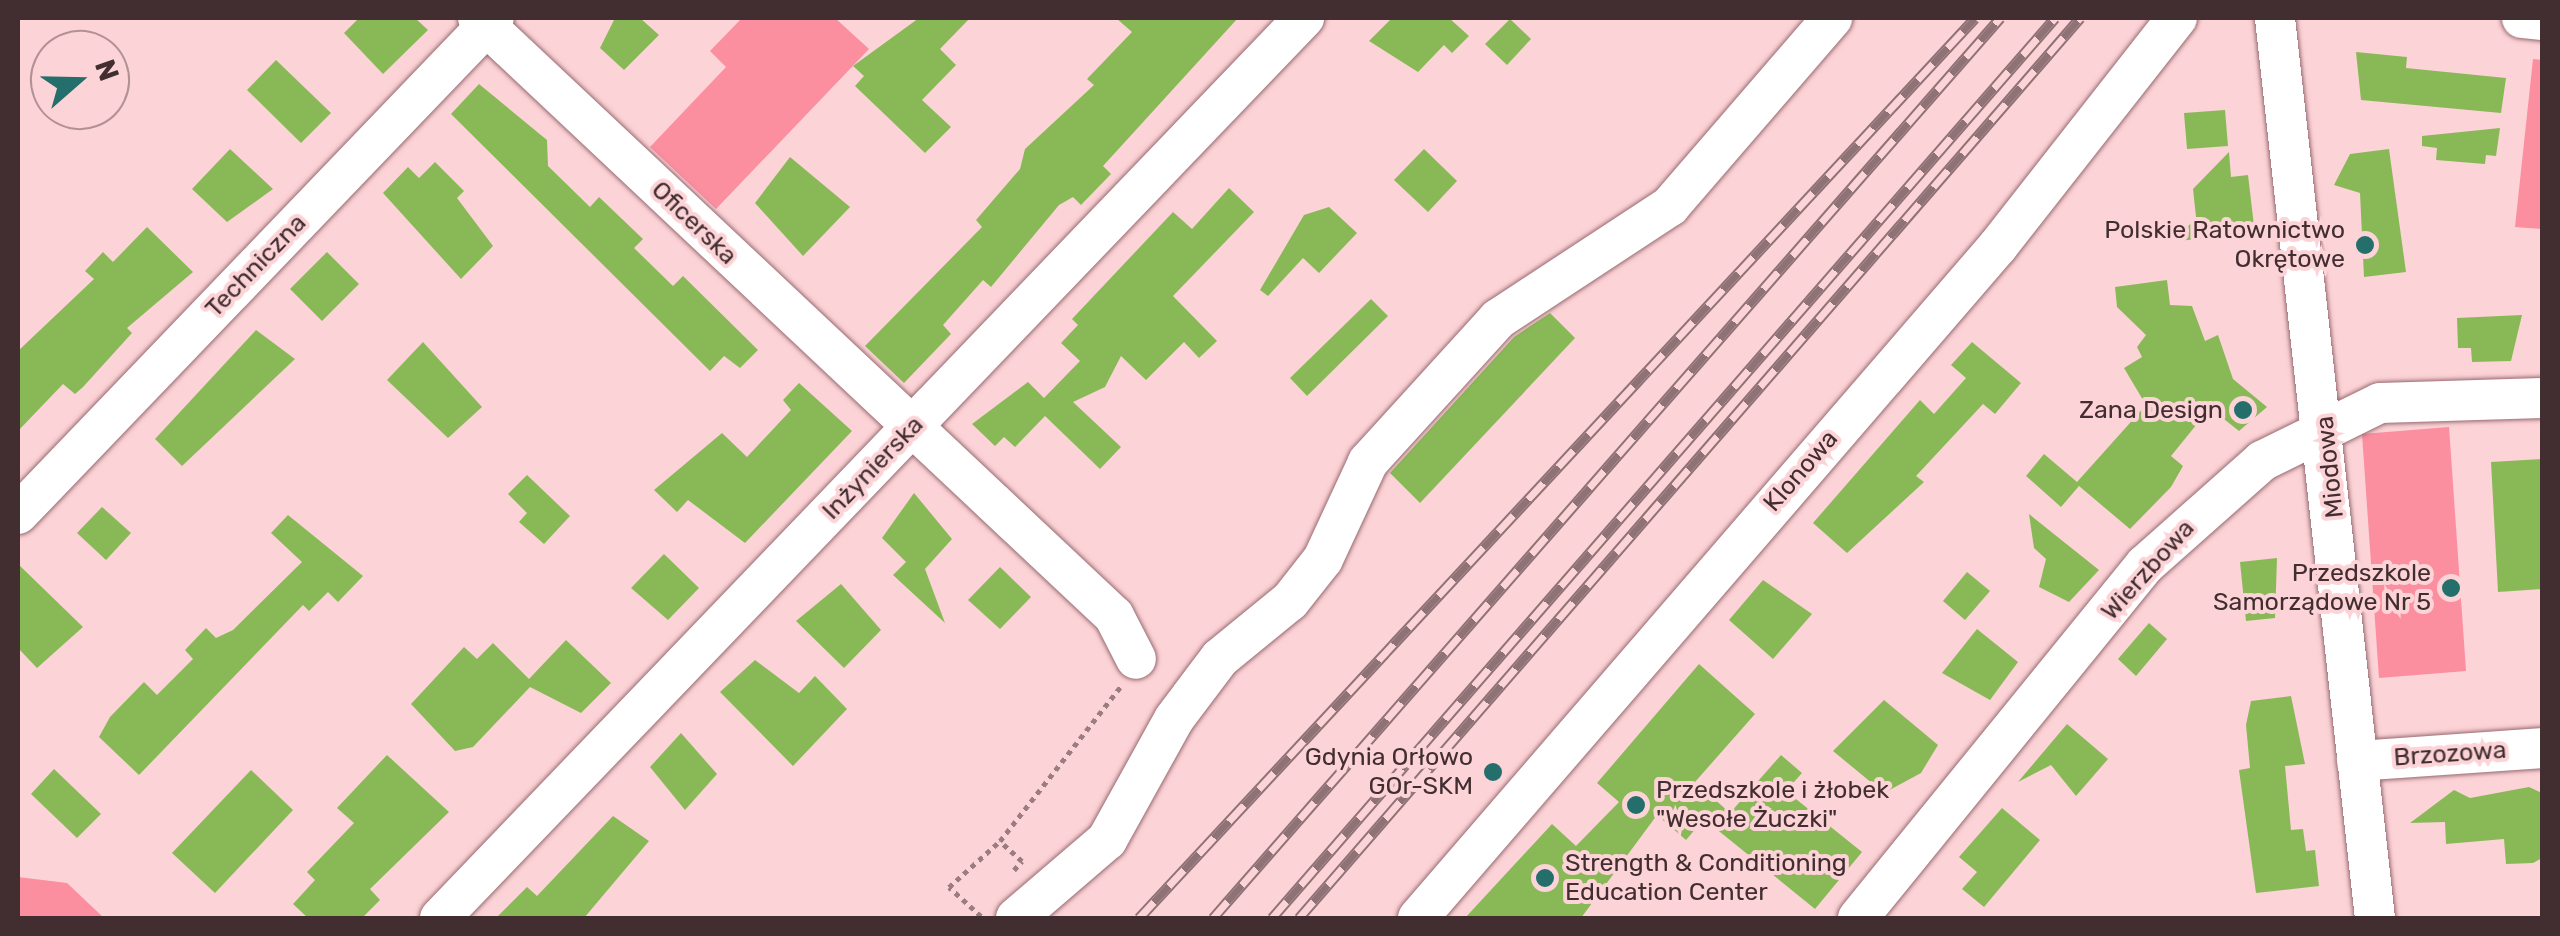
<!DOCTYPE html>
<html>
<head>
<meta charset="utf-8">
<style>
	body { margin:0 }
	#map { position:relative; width:2560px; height:936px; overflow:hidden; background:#fcd3d7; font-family:Rubik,sans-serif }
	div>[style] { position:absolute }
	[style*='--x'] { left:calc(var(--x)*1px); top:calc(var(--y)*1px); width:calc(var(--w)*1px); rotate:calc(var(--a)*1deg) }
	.green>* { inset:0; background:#fb8e9f }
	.building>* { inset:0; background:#89b957 }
	.path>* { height:5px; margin-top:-2.5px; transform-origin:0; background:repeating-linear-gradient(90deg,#9b7d80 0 5px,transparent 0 10px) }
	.roads { filter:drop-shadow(0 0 2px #976a70) drop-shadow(0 0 2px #976a70) }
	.minor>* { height:40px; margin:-20px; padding:0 20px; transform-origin:20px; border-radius:20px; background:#fff }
	.rail>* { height:11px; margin-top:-5.5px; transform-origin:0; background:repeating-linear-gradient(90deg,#fcd3d7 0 22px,#8f7275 0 44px); box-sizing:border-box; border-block:2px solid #8f7275 }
	.dots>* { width:28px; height:28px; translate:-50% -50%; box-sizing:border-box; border:5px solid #fcd3d7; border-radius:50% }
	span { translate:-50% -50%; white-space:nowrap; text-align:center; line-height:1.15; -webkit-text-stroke:8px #fcd3d7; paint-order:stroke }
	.street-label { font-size:25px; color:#422e30 }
	.poi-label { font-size:25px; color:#422e30 }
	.right { translate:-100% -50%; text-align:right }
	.left { translate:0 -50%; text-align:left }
	.frame { position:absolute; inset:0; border:20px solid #422e30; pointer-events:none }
	.north { position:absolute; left:30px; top:30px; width:100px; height:100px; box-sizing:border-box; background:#fcd3d7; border:2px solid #b29194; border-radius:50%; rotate:70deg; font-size:28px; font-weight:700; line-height:40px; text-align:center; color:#422e30 }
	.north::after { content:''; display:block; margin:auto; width:35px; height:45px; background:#246e6b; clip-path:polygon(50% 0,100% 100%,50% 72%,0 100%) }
</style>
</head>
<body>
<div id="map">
	<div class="green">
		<i style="clip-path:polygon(742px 18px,835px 18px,869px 49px,716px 209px,650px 147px,726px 67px,710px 51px)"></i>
		<i style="clip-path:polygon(2533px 59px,2542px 60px,2542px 229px,2515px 227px)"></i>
		<i style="clip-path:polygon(2449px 427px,2466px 671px,2379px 678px,2362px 434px)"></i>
		<i style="clip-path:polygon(18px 877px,67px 883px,104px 918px,18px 918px)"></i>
	</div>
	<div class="building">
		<i style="clip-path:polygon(359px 18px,415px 18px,428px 30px,383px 74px,344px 33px)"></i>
		<i style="clip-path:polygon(615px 18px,640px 18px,659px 35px,624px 70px,600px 48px)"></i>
		<i style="clip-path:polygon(919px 18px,970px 18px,940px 49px,956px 65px,922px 100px,951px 127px,925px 153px,855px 86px,864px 76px,853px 66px)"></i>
		<i style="clip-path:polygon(1116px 18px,1238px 18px,1103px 166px,1111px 174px,1081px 205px,1073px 197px,1059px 205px,991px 287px,983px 280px,943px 325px,951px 334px,904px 383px,865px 346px,982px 227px,976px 220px,1020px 169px,1025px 149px,1094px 85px,1087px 79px,1132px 32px)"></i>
		<i style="clip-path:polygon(1392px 18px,1449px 18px,1469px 36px,1452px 53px,1444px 45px,1418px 72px,1369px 41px)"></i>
		<i style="clip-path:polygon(1510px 19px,1531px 39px,1507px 65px,1485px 44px)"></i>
		<i style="clip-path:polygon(2356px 52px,2407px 57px,2406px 68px,2506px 78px,2501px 113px,2361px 100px)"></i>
		<i style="clip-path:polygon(276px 60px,331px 113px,301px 143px,247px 90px)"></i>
		<i style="clip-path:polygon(479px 84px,547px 140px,548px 166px,590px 207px,599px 197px,643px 239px,634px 248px,673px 286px,683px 276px,758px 350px,740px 368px,724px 356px,710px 371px,451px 114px)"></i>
		<i style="clip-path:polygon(2225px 110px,2228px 146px,2187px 149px,2184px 113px)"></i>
		<i style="clip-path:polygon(2500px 128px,2496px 156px,2486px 155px,2485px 164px,2436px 160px,2437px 148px,2422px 146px,2422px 136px)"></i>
		<i style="clip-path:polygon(230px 149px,273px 189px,227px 222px,192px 189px)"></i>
		<i style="clip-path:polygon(1424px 149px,1457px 181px,1428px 212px,1394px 180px)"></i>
		<i style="clip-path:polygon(2389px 149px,2406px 272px,2364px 277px,2360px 193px,2334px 185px,2350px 154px)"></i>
		<i style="clip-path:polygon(2229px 152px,2231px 177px,2248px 175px,2255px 234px,2176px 241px,2196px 217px,2193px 189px)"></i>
		<i style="clip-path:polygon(790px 157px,850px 207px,803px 256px,755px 203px)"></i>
		<i style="clip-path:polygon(435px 162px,464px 191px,457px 198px,493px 246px,461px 279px,383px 193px,408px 167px,419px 178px)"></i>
		<i style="clip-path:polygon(1229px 188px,1254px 212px,1173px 296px,1217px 341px,1199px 358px,1184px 342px,1146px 380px,1121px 356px,1105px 387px,1073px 402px,1121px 447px,1100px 469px,1045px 416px,1015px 447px,1004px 437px,995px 446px,972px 424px,1028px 382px,1044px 398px,1080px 361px,1061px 343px,1078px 325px,1072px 319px,1173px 212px,1192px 229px)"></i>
		<i style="clip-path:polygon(1329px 207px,1357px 233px,1319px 273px,1303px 258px,1268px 296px,1260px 290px,1304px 215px)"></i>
		<i style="clip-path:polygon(147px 227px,193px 272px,127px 328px,132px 333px,83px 387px,75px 394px,63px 384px,18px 431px,18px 351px,94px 279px,85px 271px,103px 252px,113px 262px)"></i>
		<i style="clip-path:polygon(327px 252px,359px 284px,322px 321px,290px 289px)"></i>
		<i style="clip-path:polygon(2167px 280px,2170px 305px,2192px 306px,2205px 341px,2218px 335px,2233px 379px,2267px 407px,2239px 431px,2210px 408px,2171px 456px,2183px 466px,2171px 487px,2130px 529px,2079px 486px,2061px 507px,2026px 476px,2044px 454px,2077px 482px,2146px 405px,2124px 368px,2142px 357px,2137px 347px,2146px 335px,2117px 307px,2115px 287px)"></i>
		<i style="clip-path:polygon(1371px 299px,1388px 316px,1307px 396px,1290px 378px)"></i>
		<i style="clip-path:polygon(1550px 313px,1575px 338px,1420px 503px,1390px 473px,1514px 337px)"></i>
		<i style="clip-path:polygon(2522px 315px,2511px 361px,2472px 362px,2471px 348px,2458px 348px,2457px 318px)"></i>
		<i style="clip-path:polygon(256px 330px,295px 359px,182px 466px,155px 439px)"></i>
		<i style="clip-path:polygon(423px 342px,482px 407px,448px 438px,387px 380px)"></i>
		<i style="clip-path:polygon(1972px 342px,2021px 383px,1995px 414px,1983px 404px,1916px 476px,1924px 482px,1847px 553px,1813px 523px,1920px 400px,1934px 414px,1966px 378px,1951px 365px)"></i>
		<i style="clip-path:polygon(799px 383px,852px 431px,745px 543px,688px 500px,677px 512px,654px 490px,722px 433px,747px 457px,791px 410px,783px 400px)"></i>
		<i style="clip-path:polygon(2542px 459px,2542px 589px,2498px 592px,2491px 462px)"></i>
		<i style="clip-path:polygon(527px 475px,570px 516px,544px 544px,519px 522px,527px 513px,508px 494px)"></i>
		<i style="clip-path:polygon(914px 493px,952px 539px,925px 569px,945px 623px,893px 575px,906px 562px,882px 538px)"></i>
		<i style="clip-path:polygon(102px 507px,131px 533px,106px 560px,77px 533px)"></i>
		<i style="clip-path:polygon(2029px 514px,2099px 570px,2069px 602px,2039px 587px,2046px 559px,2034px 548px)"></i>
		<i style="clip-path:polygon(288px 515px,363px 576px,338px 602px,328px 592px,309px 611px,303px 605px,139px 775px,99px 737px,110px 717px,144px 682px,157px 695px,193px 659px,185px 650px,206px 628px,216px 638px,233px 630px,302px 562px,271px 533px)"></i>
		<i style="clip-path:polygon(664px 554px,699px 588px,668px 620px,631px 588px)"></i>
		<i style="clip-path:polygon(2277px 558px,2275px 618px,2246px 621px,2240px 562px)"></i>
		<i style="clip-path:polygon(18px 564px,83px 627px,37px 668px,18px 648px)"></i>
		<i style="clip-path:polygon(1000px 567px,1031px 597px,1000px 629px,968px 600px)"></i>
		<i style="clip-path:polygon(1967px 572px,1990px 591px,1965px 620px,1943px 601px)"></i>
		<i style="clip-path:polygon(1763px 580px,1812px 614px,1773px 659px,1729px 620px)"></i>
		<i style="clip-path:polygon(841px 584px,881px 630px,844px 668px,796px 621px)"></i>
		<i style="clip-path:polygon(2149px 623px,2167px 639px,2136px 676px,2118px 659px)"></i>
		<i style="clip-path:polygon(1977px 629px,2018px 662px,1990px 700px,1942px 673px)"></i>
		<i style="clip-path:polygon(566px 640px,611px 683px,581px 713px,530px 687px,473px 747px,455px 751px,411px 704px,464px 647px,477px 659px,493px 643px,529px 679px)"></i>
		<i style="clip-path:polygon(755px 660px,799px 693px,815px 676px,847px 709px,793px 766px,720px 692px)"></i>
		<i style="clip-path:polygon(1699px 664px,1755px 714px,1695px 782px,1730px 813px,1781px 755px,1802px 773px,1786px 791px,1862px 852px,1815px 909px,1704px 819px,1686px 840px,1657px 815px,1581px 918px,1465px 918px,1552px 824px,1576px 846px,1619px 802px,1597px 783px)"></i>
		<i style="clip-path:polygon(2291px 696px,2305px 764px,2285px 766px,2291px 830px,2303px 829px,2306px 851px,2315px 850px,2319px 886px,2256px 893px,2239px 770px,2250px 768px,2246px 725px,2251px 701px)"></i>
		<i style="clip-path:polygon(1884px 700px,1938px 745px,1921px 773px,1884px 793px,1833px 751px)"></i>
		<i style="clip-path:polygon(2067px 724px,2108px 759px,2076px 796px,2051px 765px,2018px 782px)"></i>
		<i style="clip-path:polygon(681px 733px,717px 774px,685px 810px,650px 767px)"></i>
		<i style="clip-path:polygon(387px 755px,449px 812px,370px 889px,380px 900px,362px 918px,308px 918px,293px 904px,315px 880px,307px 872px,354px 823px,337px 808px)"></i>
		<i style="clip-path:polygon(54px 769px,101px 814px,77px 838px,31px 794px)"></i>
		<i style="clip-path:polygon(251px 770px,293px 810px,215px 893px,172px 853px)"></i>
		<i style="clip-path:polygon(2529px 787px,2542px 793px,2542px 858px,2533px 863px,2506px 864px,2504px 839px,2446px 844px,2445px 822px,2410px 823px,2454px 790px,2470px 798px)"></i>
		<i style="clip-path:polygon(2002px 808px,2040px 840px,1984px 907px,1962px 889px,1977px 872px,1959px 857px)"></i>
		<i style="clip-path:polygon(613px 816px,649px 841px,584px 918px,496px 918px,527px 887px,537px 896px)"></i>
	</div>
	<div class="path">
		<i style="--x:1014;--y:870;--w:12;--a:-48"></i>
		<i style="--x:1022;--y:861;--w:30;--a:-138"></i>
		<i style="--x:1000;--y:841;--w:197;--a:-52"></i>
		<i style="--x:981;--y:916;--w:43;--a:-137.8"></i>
		<i style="--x:949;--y:887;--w:67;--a:-42"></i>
	</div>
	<div class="roads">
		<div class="minor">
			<i style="--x:478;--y:18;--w:873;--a:43.24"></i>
			<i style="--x:1114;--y:616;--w:48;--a:62.9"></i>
			<i style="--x:2275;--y:18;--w:906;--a:83.66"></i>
			<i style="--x:2522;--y:18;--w:20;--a:6"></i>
			<i style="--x:18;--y:514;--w:687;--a:-46.18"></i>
			<i style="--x:2357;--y:761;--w:185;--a:-4"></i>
			<i style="--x:440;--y:918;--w:1248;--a:-46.17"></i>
			<i style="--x:1016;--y:918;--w:120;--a:-40.6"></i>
			<i style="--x:1107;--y:840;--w:138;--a:-61"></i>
			<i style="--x:1174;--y:719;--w:76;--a:-53"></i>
			<i style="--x:1220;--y:658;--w:90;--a:-39.2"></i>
			<i style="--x:1290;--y:601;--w:53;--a:-51.8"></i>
			<i style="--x:1323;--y:559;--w:107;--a:-65.1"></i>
			<i style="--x:1368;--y:462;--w:193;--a:-47.7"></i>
			<i style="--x:1498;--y:319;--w:206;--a:-33.3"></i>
			<i style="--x:1670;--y:206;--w:248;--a:-49.2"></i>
			<i style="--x:1418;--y:918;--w:888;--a:-49.2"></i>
			<i style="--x:1998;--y:246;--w:290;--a:-51.9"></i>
			<i style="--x:1858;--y:918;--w:455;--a:-50.9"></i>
			<i style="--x:2145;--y:565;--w:157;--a:-41.6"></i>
			<i style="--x:2262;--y:461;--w:131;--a:-26.2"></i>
			<i style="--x:2380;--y:403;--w:162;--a:-1.8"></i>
		</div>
	</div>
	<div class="rail">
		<i style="--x:1139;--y:918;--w:1228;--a:-47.11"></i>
		<i style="--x:1213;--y:918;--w:1196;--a:-48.83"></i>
		<i style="--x:1272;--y:918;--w:1193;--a:-48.98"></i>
		<i style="--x:1299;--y:918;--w:1192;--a:-49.05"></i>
	</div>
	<div class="dots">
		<i style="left:2365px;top:245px;background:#246e6b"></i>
		<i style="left:2243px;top:410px;background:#246e6b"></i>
		<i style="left:2451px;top:588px;background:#246e6b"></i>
		<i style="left:1493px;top:772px;background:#246e6b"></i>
		<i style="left:1636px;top:805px;background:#246e6b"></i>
		<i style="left:1545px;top:878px;background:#246e6b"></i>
	</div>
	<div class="street-label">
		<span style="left:694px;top:223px;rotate:44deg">Oficerska</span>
		<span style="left:256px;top:266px;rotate:-46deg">Techniczna</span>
		<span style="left:2330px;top:467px;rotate:-96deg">Miodowa</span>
		<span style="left:873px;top:468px;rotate:-46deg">Inżynierska</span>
		<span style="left:1801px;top:471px;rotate:-49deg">Klonowa</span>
		<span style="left:2148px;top:570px;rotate:-48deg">Wierzbowa</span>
		<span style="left:2450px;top:754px;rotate:-4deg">Brzozowa</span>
	</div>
	<div class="poi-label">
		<span class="right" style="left:2345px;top:245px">Polskie Ratownictwo<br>Okrętowe</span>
		<span class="right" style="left:2223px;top:410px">Zana Design</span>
		<span class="right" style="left:2431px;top:588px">Przedszkole<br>Samorządowe Nr 5</span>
		<span class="right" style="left:1473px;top:772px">Gdynia Orłowo<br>GOr-SKM</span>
		<span class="left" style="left:1656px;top:805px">Przedszkole i żłobek<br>"Wesołe Żuczki"</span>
		<span class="left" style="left:1565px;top:878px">Strength &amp; Conditioning<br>Education Center</span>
	</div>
	<div class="frame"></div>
	<div class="north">N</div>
</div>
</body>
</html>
